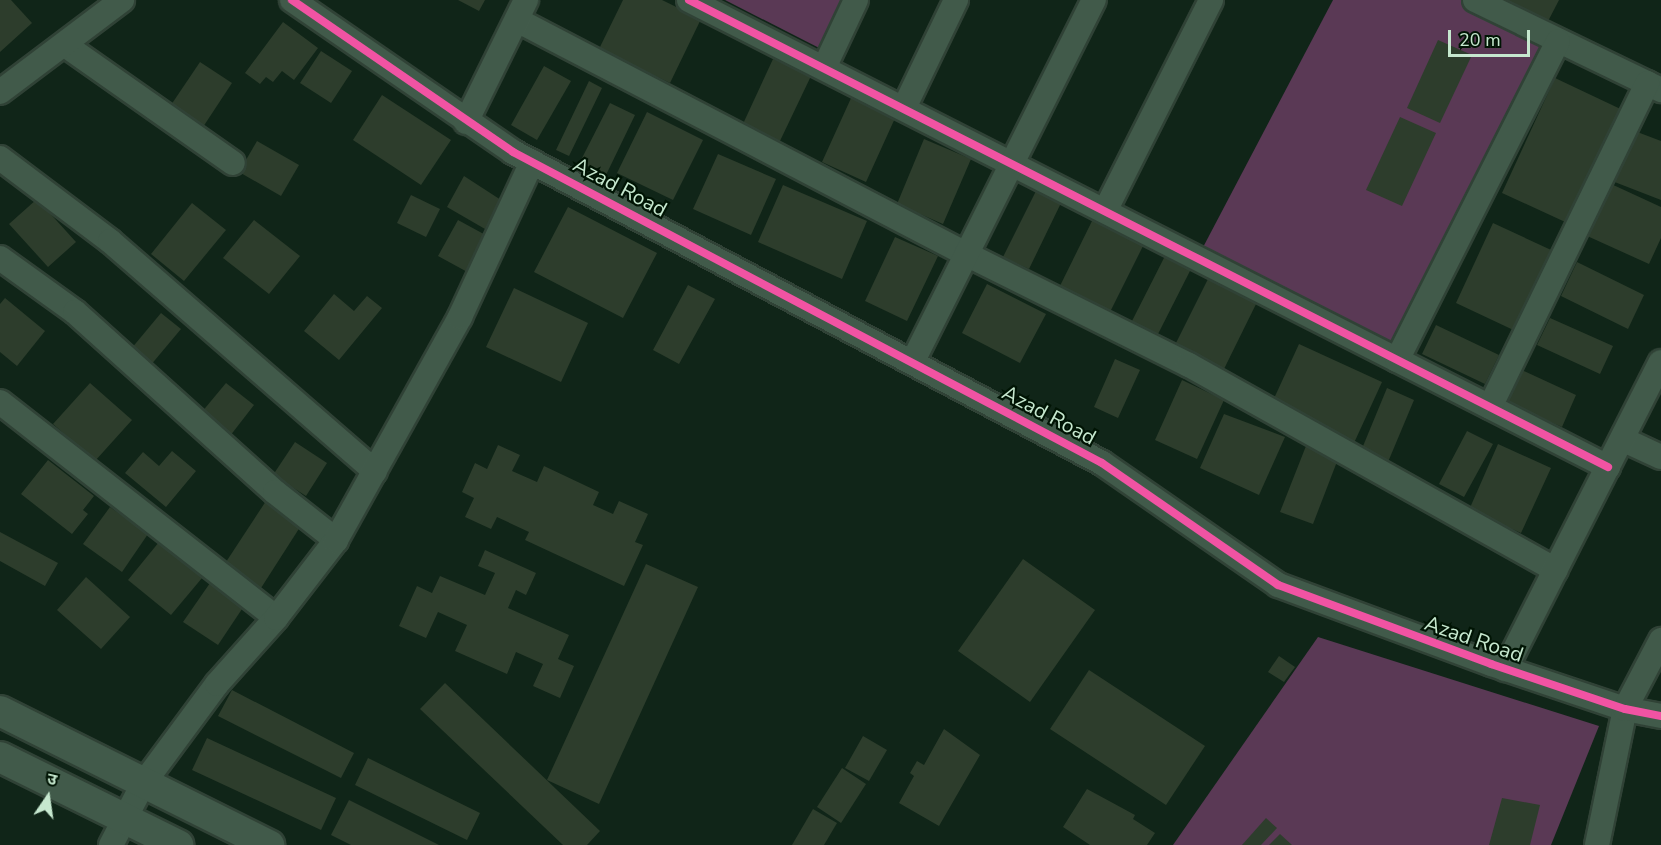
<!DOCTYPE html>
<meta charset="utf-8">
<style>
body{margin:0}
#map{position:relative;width:1661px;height:845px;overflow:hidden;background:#102518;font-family:"Nunito Sans","Noto Sans Devanagari",sans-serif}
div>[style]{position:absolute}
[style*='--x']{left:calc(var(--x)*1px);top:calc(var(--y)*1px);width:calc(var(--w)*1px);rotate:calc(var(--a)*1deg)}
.green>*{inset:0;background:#5a3955}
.building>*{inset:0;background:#2d3d2c}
.roads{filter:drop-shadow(2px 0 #304236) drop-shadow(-2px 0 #304236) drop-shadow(0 2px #304236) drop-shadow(0 -2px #304236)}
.minor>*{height:24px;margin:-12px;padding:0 12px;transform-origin:12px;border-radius:12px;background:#415a4a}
.tertiary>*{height:30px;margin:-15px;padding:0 15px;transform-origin:15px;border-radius:15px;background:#415a4a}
.cycleway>*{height:8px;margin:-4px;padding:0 4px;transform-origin:4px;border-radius:4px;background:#f153a3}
span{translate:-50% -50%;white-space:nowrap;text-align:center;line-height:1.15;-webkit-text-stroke:4.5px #001404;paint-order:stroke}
.street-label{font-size:21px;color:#c6e8cf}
.north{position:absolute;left:18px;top:767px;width:60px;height:60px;-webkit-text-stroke:4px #001404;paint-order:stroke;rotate:13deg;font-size:16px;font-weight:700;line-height:24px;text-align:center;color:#c6e8cf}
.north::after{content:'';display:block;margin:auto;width:21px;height:27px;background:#c6e8cf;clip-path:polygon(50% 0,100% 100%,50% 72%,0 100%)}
.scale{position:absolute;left:1448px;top:30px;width:82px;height:27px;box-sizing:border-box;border:3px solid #c6e8cf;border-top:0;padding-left:8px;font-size:18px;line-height:21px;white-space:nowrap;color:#c6e8cf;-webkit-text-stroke:4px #001404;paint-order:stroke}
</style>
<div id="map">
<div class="green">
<div style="clip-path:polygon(725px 0,854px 0,829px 53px)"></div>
<div style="clip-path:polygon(1333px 0,1464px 0,1547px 40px,1392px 348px,1200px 253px)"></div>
<div style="clip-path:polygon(1318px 637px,1599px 726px,1551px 845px,1173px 845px)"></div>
</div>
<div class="building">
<div style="clip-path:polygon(0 0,11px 0,32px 23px,0 52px)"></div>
<div style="clip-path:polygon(458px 0,485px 0,479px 11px)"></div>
<div style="clip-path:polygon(623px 0,662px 0,701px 19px,670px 83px,599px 49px)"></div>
<div style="clip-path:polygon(1493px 0,1559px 0,1544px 29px)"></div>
<div style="clip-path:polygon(283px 22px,318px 48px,294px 80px,282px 71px,273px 82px,266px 77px,260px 84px,245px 73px)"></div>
<div style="clip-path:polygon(1438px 40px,1472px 55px,1440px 123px,1407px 108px)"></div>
<div style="clip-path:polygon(321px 51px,352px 71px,331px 103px,300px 83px)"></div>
<div style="clip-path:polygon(773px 59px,811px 76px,779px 143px,742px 126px)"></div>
<div style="clip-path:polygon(200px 62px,232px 83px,203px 127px,171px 105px)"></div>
<div style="clip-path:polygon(544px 66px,571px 81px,537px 140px,511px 125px)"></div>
<div style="clip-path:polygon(1555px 78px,1629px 113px,1576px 227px,1502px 193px)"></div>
<div style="clip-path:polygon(589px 81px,602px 88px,569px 156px,556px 150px)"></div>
<div style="clip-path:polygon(382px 95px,451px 140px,421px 185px,353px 140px)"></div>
<div style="clip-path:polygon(852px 96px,896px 116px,866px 182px,822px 162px)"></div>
<div style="clip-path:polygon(610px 103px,635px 115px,606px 175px,580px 162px)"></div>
<div style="clip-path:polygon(647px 112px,703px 140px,673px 200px,617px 173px)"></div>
<div style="clip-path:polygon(1400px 117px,1436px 133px,1402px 206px,1366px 190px)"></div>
<div style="clip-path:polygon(1632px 130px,1661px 141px,1661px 200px,1612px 181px)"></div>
<div style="clip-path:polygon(924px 139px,971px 159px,943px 224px,897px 204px)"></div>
<div style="clip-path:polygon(257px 141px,299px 165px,281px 196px,239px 172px)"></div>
<div style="clip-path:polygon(718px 154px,776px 179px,751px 235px,693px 209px)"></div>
<div style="clip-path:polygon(464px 176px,501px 200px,485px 229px,447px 207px)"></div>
<div style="clip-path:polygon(1609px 183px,1661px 207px,1661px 238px,1649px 264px,1585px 235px)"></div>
<div style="clip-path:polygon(783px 185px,867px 221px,842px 279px,758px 242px)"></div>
<div style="clip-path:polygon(1036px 191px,1061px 203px,1029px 269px,1003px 257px)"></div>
<div style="clip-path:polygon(411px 195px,440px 209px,426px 237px,397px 223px)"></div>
<div style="clip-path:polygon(37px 199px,76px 242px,48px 267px,9px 224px)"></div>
<div style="clip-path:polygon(192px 203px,226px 230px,184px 281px,151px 254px)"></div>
<div style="clip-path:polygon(568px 207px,657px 253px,623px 318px,534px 272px)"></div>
<div style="clip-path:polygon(1093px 219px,1144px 244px,1109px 314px,1058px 290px)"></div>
<div style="clip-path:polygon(254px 220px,300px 256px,269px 294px,223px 258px)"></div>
<div style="clip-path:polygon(458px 220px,491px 238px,471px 274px,438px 256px)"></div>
<div style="clip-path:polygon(1493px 223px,1562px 255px,1524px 335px,1456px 303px)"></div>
<div style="clip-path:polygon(895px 237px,938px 256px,907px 321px,865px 301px)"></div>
<div style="clip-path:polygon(1167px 252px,1193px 265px,1157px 336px,1131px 323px)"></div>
<div style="clip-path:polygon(1577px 262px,1644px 295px,1628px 329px,1561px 296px)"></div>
<div style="clip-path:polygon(1209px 277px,1258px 300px,1224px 369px,1175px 345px)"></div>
<div style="clip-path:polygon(987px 284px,1046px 314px,1020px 363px,962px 333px)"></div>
<div style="clip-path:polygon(688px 285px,715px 299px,679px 364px,653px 350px)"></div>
<div style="clip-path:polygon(514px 288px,588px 323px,561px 382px,486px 347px)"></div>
<div style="clip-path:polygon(334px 294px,354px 311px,367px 296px,382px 308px,339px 360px,304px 331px)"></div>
<div style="clip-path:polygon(5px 298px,45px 331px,17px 366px,0 352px,0 304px)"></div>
<div style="clip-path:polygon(161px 313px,181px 329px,150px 366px,131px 349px)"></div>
<div style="clip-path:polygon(1550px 318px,1613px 346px,1600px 374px,1537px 345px)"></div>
<div style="clip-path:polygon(1436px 325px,1499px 355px,1485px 384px,1422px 354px)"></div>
<div style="clip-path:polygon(1299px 344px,1382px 382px,1354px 443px,1271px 405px)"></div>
<div style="clip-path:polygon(1115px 359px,1140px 370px,1118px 418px,1094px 407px)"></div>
<div style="clip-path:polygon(1513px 366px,1576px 395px,1562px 427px,1498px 399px)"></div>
<div style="clip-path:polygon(1182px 380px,1224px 400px,1197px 459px,1155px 440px)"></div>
<div style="clip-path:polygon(90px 383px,132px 420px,95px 461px,53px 424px)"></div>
<div style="clip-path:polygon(226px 383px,254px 405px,230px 436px,201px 413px)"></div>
<div style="clip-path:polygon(1387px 388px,1414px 400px,1388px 462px,1361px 451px)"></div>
<div style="clip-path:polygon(1224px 414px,1285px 437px,1259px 495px,1200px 468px)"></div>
<div style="clip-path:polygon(1467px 431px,1493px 444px,1464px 497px,1439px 484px)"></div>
<div style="clip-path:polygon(295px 442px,327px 463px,306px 496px,273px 475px)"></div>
<div style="clip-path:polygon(1498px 444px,1551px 468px,1521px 533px,1469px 510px)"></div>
<div style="clip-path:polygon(498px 445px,520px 455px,512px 471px,537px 482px,544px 466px,599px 492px,593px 505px,613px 514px,619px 501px,648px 514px,635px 542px,643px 545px,624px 586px,525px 540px,529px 532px,497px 517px,491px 529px,465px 517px,474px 498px,462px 492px,475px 463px,487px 469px)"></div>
<div style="clip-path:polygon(1306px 446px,1338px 459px,1313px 524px,1280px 512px)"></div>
<div style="clip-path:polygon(172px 451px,196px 471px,166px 507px,125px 473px,143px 452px,159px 466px)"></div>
<div style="clip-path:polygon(48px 460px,94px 496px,83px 510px,88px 514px,72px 534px,21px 494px)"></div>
<div style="clip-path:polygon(266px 501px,302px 524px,261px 588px,224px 565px)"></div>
<div style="clip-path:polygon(110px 507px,148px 534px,122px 572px,83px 544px)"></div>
<div style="clip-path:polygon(0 532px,58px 563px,45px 586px,0 561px)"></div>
<div style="clip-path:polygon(159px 542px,202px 578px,171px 615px,128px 580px)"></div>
<div style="clip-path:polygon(485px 550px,536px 573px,526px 595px,516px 590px,508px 608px,569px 635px,558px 659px,574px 666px,560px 698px,533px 686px,543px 664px,516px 652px,507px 674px,455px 651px,467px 625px,438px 612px,426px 638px,399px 626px,417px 586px,432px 593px,440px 576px,485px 595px,495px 573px,478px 566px)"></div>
<div style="clip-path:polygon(1023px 559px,1095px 610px,1030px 702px,958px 651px)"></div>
<div style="clip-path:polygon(646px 564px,698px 587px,599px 804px,547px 780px)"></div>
<div style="clip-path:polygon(86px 577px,130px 617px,101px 649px,57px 610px)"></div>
<div style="clip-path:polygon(210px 583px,244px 606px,218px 645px,183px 622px)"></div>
<div style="clip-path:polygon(1279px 656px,1295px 667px,1284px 682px,1268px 672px)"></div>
<div style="clip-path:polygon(1089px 670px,1205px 746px,1166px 805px,1050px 729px)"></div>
<div style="clip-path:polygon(445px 683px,600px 831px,587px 845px,563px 845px,420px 709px)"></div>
<div style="clip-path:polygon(232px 690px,354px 753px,341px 778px,218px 716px)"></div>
<div style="clip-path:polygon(944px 729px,980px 755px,939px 826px,899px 803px,914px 776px,910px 773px,917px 761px,924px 765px)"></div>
<div style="clip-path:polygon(863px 736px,887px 750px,869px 781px,845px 768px)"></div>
<div style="clip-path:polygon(207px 738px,336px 798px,321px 830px,192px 770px)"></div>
<div style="clip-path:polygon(368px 758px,480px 813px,467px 840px,355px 785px)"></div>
<div style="clip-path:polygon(842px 768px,866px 784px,841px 823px,817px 807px)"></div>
<div style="clip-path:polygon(1087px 789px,1135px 815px,1133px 819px,1155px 833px,1147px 845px,1090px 845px,1063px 827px)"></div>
<div style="clip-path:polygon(1502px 798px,1540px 805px,1530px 845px,1489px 845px)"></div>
<div style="clip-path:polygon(349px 800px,439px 845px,351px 845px,331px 835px)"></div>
<div style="clip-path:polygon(813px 809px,837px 823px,824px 845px,792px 845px)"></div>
<div style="clip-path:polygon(1266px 818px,1277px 828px,1261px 845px,1242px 845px)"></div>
<div style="clip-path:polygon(1280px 834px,1292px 845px,1269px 845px)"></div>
</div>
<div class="roads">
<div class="minor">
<div style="--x:292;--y:0;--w:268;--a:34.5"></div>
<div style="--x:513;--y:152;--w:666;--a:27.83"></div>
<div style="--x:1102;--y:463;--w:214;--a:34.7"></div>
<div style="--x:1278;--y:585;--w:227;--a:20.3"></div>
<div style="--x:1491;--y:664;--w:141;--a:18.6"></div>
<div style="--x:1625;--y:709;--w:37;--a:11"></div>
<div style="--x:689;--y:0;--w:1031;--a:26.94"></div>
<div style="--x:1475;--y:0;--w:207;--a:25.8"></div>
<div style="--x:517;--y:20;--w:506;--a:27.53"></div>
<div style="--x:966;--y:254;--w:249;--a:26.5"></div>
<div style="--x:1189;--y:365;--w:420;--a:29.2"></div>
<div style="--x:65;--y:45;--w:205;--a:35.1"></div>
<div style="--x:824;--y:68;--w:75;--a:-64.8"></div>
<div style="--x:0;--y:92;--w:153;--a:-37"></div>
<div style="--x:904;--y:108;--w:120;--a:-64.3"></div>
<div style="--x:466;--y:122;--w:136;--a:-63.8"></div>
<div style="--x:0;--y:158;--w:138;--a:37"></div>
<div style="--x:110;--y:241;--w:351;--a:41"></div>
<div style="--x:1105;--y:211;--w:236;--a:-63.3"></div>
<div style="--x:0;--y:258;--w:92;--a:35.8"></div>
<div style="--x:75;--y:312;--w:269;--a:42"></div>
<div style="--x:275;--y:492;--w:78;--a:38.2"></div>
<div style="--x:1397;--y:360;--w:357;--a:-63.2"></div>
<div style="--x:913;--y:361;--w:404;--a:-63.4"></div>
<div style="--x:0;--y:402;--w:350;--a:38"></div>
<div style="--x:1490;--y:407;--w:360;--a:-64.1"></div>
<div style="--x:1622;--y:439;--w:43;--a:24.8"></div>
<div style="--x:1505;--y:669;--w:344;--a:-63.1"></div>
<div style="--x:111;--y:845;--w:69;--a:-62.3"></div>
<div style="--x:143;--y:784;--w:124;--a:-53.5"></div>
<div style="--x:217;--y:684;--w:89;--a:-48.2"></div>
<div style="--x:276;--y:618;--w:98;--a:-52.4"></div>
<div style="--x:336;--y:540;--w:255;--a:-60.9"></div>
<div style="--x:460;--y:317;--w:171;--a:-65.1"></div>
<div style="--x:1597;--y:845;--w:139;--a:-78.4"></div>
<div style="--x:1625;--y:709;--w:78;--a:-62.4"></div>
</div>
<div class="tertiary">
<div style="--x:0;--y:711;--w:301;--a:26.5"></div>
<div style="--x:0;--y:757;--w:199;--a:26.3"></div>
</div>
</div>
<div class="cycleway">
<div style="--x:292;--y:0;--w:268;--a:34.5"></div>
<div style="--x:513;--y:152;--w:666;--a:27.83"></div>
<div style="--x:1102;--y:463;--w:214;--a:34.7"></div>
<div style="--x:1278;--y:585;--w:227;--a:20.3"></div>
<div style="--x:1491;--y:664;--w:141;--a:18.6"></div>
<div style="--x:1625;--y:709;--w:37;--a:11"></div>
<div style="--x:689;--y:0;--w:1031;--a:26.94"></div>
</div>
<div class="street-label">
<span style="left:620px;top:187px;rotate:28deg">Azad Road</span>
<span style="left:1049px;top:415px;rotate:28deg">Azad Road</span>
<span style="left:1474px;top:639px;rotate:19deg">Azad Road</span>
</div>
<div class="north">उ</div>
<div class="scale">20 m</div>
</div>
